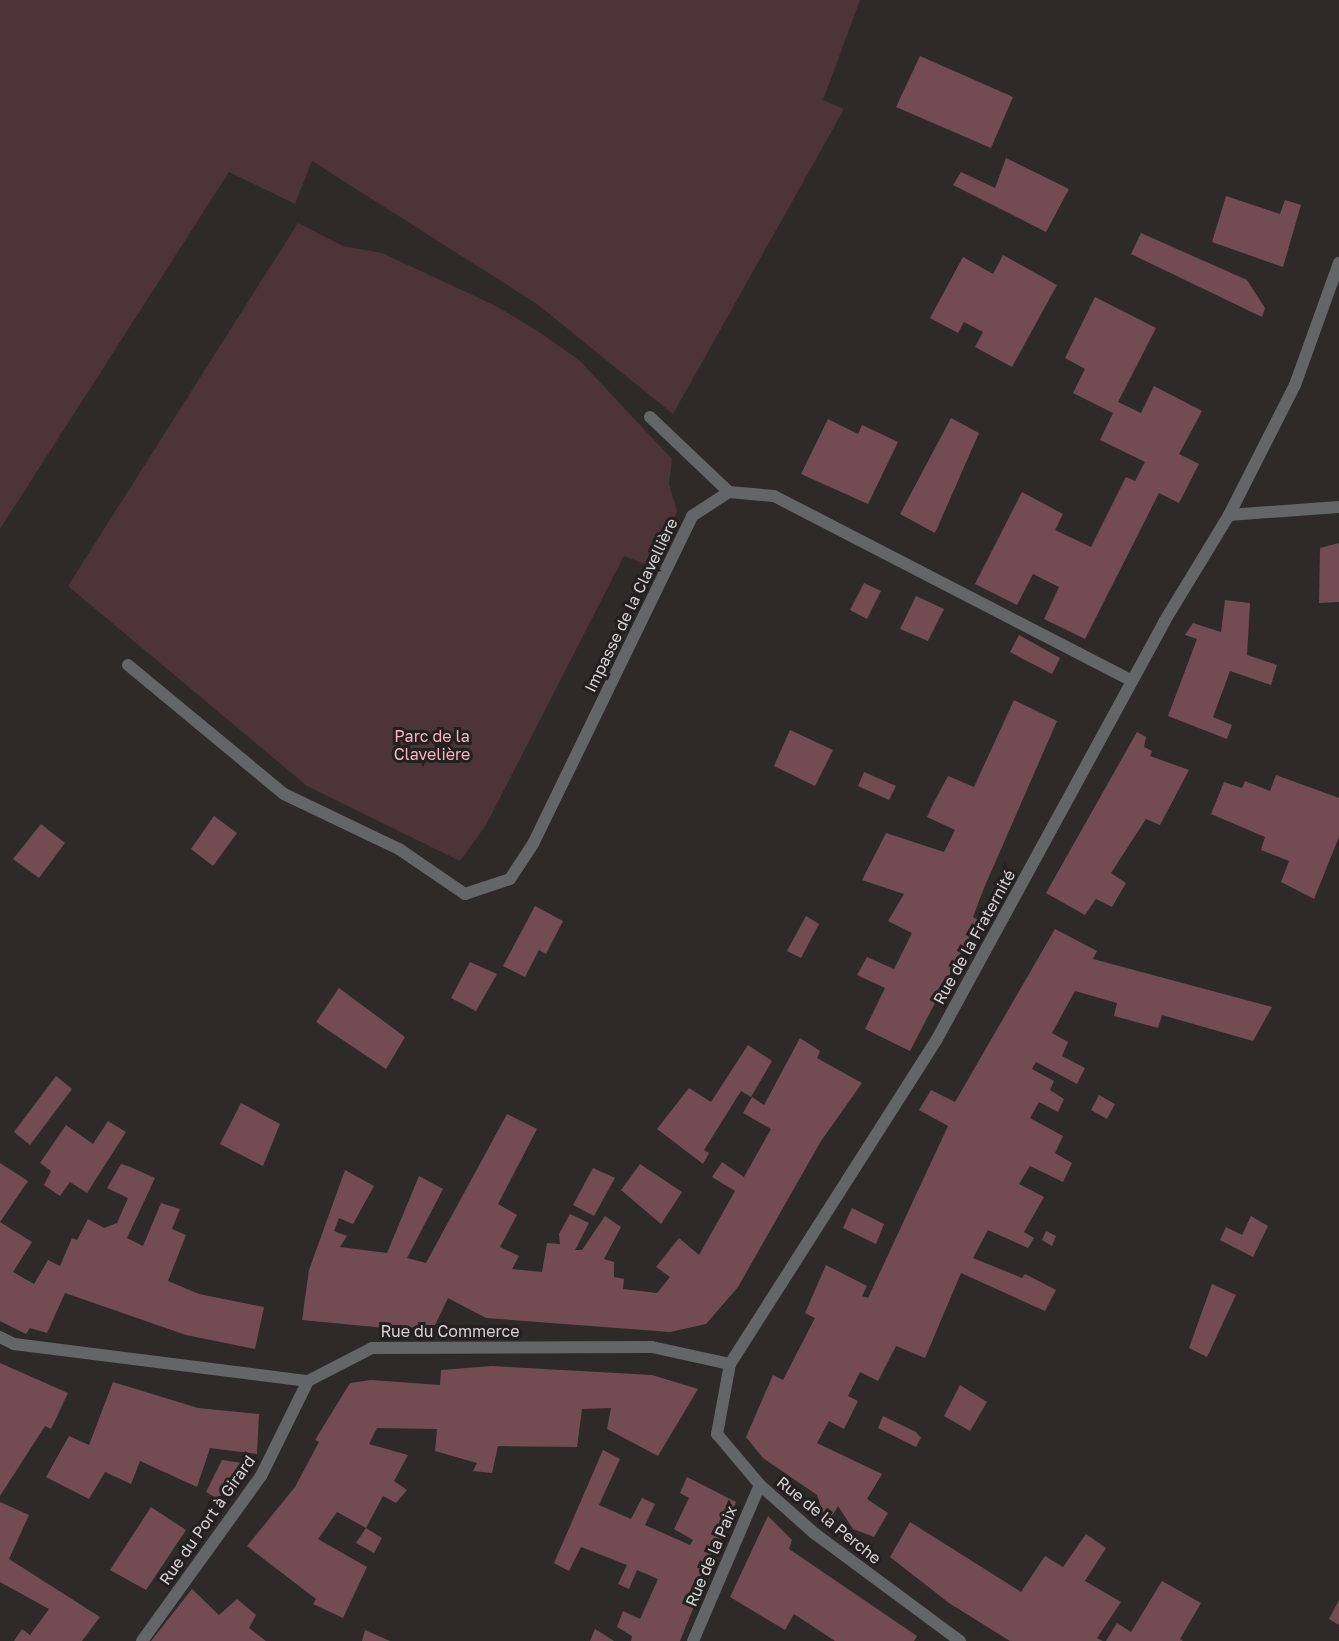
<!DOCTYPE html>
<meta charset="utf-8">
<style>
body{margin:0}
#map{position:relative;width:1339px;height:1641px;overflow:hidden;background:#2e2a2a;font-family:"Golos Text",sans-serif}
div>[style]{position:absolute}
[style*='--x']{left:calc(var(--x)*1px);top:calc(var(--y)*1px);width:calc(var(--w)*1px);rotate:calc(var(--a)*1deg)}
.green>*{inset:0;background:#4d3438}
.building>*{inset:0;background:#724c52}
.minor>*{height:12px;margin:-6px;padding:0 6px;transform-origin:6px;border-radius:6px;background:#636566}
span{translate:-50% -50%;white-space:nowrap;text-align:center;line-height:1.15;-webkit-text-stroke:6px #242021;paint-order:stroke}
.street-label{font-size:16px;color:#d6d3d4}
.park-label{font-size:16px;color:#f9b4be}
</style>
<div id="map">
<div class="green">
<div style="clip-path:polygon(0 0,860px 0,823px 100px,844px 109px,673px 414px,537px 304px,312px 161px,295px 204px,229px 172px,0 529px)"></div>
<div style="clip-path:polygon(298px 223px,343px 246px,382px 253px,496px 306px,538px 331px,580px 361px,672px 459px,669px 484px,677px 511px,655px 568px,624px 556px,486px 825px,460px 861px,307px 786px,68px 586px)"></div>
</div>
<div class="building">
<div style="clip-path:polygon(920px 56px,1013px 97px,991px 148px,896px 107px)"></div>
<div style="clip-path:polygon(1006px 158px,1069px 189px,1046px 232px,953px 185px,961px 172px,995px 188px)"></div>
<div style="clip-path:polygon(1226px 196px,1280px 214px,1285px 200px,1301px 205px,1283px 267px,1212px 242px)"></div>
<div style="clip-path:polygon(1141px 233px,1247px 280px,1265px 308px,1262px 317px,1131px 254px)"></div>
<div style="clip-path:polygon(1003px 255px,1057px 285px,1012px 367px,975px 347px,983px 332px,964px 322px,958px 333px,930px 318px,963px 257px,993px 274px)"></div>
<div style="clip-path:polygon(1095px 297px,1156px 328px,1118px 402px,1141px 413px,1154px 386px,1202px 411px,1179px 454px,1199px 464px,1179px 503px,1159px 493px,1085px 639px,1044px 619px,1059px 587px,1033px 574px,1017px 605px,975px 584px,1022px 492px,1063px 514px,1055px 530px,1091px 547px,1126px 477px,1135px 481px,1145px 462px,1100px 440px,1113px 413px,1073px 393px,1085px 369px,1065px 358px)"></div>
<div style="clip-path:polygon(951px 418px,979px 433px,935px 533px,900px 514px)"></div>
<div style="clip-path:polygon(828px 419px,858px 434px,862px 425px,898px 442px,868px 504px,801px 474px)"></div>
<div style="clip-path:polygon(1339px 543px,1339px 602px,1319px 603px,1320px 548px)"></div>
<div style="clip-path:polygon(864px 583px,881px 591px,867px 619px,850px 610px)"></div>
<div style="clip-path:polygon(916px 596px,944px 609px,928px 641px,900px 629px)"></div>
<div style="clip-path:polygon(1225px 600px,1250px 603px,1247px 655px,1277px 665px,1271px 685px,1230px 671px,1213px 717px,1232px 725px,1227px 739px,1168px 716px,1197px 639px,1185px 635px,1193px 623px,1221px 632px)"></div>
<div style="clip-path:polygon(1019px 635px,1060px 658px,1052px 674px,1010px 652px)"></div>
<div style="clip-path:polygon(1014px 700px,1057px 721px,984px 888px,973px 917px,978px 920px,910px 1051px,865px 1029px,885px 988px,857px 975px,867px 957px,894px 969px,912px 933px,888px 921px,904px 894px,862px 880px,886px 833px,944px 852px,955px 830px,927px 817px,933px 804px,948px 776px,974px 787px)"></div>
<div style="clip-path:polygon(790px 730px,833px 750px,815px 786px,774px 766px)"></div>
<div style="clip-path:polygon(1137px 732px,1146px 737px,1144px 747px,1152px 751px,1150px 756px,1189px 770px,1160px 825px,1146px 819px,1111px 873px,1126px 883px,1112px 907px,1096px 899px,1085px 915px,1046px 893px)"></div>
<div style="clip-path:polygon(864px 772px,896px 786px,889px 800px,858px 786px)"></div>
<div style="clip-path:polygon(1276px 775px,1339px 798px,1339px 837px,1314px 899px,1281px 882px,1289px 861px,1261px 850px,1265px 837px,1211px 814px,1224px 782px,1242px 788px,1245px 781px,1270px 791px)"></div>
<div style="clip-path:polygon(214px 816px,237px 833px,213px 866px,191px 849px)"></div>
<div style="clip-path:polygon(41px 824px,65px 843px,39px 878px,13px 859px)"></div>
<div style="clip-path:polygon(535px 906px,563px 921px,546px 954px,539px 950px,525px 977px,503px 966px)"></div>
<div style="clip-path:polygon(806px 916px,819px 924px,801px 958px,787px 951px)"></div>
<div style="clip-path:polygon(1055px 929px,1097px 951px,1093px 959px,1272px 1007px,1253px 1041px,1162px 1015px,1158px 1028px,1114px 1016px,1117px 1003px,1075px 991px,1052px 1033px,1068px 1042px,1062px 1056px,1085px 1068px,1077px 1084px,1036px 1062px,1032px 1069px,1054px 1081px,1050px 1090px,1064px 1099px,1058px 1112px,1039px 1102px,1030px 1118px,1063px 1136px,1055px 1153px,1072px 1163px,1063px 1182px,1030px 1166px,1019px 1184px,1044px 1197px,1024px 1232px,1034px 1238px,1028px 1248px,988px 1230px,973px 1258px,1022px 1278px,1025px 1274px,1056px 1290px,1045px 1311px,961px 1273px,925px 1358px,896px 1346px,878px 1381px,860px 1372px,848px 1396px,858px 1401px,844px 1429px,829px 1421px,817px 1443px,882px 1474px,867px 1499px,888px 1513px,874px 1537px,853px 1529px,838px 1506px,830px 1519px,824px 1516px,817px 1495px,763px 1458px,746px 1437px,773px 1375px,783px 1380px,815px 1318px,805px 1313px,826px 1265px,867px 1286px,862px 1296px,868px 1298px,948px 1126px,919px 1110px,931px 1090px,955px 1102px)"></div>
<div style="clip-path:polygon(470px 962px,497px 974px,476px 1011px,451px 998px)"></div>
<div style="clip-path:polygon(339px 988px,405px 1037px,386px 1069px,316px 1022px)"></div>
<div style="clip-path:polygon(800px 1038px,820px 1051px,817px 1058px,862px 1083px,821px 1141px,738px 1287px,706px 1324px,670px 1332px,486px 1318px,448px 1298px,434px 1327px,385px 1328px,302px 1320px,309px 1270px,345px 1170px,374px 1186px,353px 1224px,339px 1218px,334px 1231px,347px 1236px,340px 1247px,387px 1253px,419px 1176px,443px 1189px,407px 1258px,426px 1263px,507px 1114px,537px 1129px,498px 1204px,517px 1215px,500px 1247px,519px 1256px,512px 1269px,542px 1272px,547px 1243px,560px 1244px,559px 1234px,570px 1214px,589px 1223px,575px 1250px,582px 1250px,605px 1216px,621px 1227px,604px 1259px,614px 1262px,614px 1277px,624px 1279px,623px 1289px,657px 1293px,670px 1277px,656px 1267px,679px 1238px,699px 1255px,735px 1191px,712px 1177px,722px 1162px,744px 1177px,771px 1129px,743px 1113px,752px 1097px,764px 1105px)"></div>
<div style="clip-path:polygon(748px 1045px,772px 1061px,751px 1097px,741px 1091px,704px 1150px,709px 1153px,703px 1164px,657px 1129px,689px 1088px,711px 1102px)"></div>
<div style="clip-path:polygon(56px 1076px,72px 1089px,30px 1145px,14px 1132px)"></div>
<div style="clip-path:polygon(1099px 1095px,1115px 1104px,1107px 1119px,1091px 1110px)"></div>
<div style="clip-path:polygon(241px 1103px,280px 1124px,263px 1166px,220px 1144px)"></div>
<div style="clip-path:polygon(108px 1121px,126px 1132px,87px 1193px,70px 1182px,60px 1196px,44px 1185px,51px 1171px,40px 1163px,66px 1125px,93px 1144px)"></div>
<div style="clip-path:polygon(0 1163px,28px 1181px,0 1222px,32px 1242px,13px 1272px,34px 1284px,48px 1260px,60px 1266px,72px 1238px,77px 1240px,88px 1219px,104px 1228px,117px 1223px,128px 1198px,107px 1188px,121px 1164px,128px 1166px,155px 1178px,127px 1238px,143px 1246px,161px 1203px,180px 1209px,172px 1229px,186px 1235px,168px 1281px,199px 1294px,264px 1307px,255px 1349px,186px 1335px,65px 1293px,47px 1333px,30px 1328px,26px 1334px,0 1321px)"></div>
<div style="clip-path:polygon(640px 1164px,682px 1192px,661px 1224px,621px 1190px)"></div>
<div style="clip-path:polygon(593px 1168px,615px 1178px,594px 1216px,573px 1205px)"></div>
<div style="clip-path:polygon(852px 1208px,884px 1224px,876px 1244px,843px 1228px)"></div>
<div style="clip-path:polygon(1251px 1216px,1268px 1226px,1253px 1257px,1220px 1240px,1226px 1227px,1242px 1235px)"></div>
<div style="clip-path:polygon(1046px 1231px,1056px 1236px,1052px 1246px,1042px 1240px)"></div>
<div style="clip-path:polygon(1212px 1284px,1236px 1295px,1207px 1357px,1189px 1348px)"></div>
<div style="clip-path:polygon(0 1363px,68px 1393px,51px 1429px,45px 1426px,0 1496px)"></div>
<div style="clip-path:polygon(492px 1366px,652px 1375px,698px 1389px,658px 1456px,607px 1429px,611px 1408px,582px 1409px,577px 1447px,498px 1446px,492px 1473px,473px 1471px,477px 1463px,435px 1451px,437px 1429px,377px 1428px,369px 1444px,408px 1455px,394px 1481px,407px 1490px,396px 1503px,383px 1496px,366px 1528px,337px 1512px,318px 1539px,367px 1567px,343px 1618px,313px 1604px,316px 1599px,247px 1546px,295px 1487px,319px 1442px,315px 1440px,350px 1383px,371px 1380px,440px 1385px,441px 1370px)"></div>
<div style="clip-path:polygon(113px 1382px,198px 1408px,259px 1414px,257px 1454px,210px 1448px,197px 1487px,140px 1461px,131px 1484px,105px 1472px,89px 1499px,46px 1477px,69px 1436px,89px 1445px)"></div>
<div style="clip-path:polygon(960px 1385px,987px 1402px,970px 1431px,944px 1416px)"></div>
<div style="clip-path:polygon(883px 1416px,916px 1432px,921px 1438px,916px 1447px,878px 1428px)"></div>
<div style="clip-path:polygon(603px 1450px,620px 1459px,599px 1505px,631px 1519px,642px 1498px,655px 1504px,645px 1525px,690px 1545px,693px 1540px,674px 1529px,689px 1498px,680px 1493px,687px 1477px,736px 1502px,680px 1641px,631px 1641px,632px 1636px,617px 1627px,623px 1611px,640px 1619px,658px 1579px,637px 1570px,629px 1589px,618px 1584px,627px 1565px,581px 1547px,569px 1571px,554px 1563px)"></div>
<div style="clip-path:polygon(222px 1460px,249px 1464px,218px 1499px,206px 1492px)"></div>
<div style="clip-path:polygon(0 1502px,29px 1515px,9px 1559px,100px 1617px,82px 1641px,14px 1641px,22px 1629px,30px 1635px,49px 1609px,0 1582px)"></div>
<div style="clip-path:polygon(151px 1507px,186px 1530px,146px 1590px,110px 1570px)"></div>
<div style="clip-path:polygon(768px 1516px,792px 1540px,789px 1549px,917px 1636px,914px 1641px,835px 1641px,794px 1614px,785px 1630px,730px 1597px)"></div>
<div style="clip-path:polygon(910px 1522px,1021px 1592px,1045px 1556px,1063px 1567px,1086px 1534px,1106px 1548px,1085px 1581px,1121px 1602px,1097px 1638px,1103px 1641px,1010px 1641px,949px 1603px,890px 1557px)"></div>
<div style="clip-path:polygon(366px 1528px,382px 1538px,374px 1553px,356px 1543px)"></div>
<div style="clip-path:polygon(1162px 1581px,1201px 1603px,1180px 1639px,1183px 1641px,1106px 1641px,1117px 1623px,1131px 1632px)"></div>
<div style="clip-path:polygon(192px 1589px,219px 1615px,237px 1599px,256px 1615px,249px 1628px,266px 1641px,151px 1641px)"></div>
<div style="clip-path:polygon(1339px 1600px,1339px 1625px,1329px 1619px)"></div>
<div style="clip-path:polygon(595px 1629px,614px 1641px,590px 1641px)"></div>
<div style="clip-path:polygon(365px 1630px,390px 1641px,362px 1641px)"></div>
</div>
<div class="minor">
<div style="--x:650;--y:417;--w:109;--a:43.5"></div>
<div style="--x:1229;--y:515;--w:110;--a:-4.2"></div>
<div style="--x:128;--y:665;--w:202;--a:39.6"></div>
<div style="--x:284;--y:794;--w:127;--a:25.6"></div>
<div style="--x:399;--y:849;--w:80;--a:34.3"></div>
<div style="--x:465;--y:894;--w:47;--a:-18.4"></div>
<div style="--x:510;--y:879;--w:42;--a:-56.7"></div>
<div style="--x:533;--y:844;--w:365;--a:-64.1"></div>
<div style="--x:692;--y:516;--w:44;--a:-33"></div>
<div style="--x:729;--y:492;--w:45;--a:5.1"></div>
<div style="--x:774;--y:496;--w:403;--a:27.3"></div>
<div style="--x:0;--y:1337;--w:16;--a:27"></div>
<div style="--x:14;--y:1344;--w:296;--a:7.2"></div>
<div style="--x:308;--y:1381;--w:72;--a:-27.3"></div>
<div style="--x:372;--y:1348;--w:280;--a:-0.2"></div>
<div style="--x:652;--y:1347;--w:80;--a:12.3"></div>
<div style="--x:142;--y:1641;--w:203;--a:-54.2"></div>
<div style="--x:261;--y:1476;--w:106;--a:-63.7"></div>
<div style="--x:693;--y:1641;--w:170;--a:-66.8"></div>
<div style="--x:960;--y:1641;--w:182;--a:-143.5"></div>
<div style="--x:814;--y:1533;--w:72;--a:-138.4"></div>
<div style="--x:760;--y:1485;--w:67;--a:-130.1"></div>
<div style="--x:717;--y:1434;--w:71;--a:-79.5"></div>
<div style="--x:730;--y:1364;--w:385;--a:-57.5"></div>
<div style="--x:937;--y:1039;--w:475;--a:-61.4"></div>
<div style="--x:1164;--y:622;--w:125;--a:-58.7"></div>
<div style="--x:1229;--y:515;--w:146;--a:-63.1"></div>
<div style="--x:1295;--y:385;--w:130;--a:-70.2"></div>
</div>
<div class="street-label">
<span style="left:631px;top:605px;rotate:-64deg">Impasse de la Clavellière</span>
<span style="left:974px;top:937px;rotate:-61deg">Rue de la Fraternité</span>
<span style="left:450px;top:1331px">Rue du Commerce</span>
<span style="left:207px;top:1520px;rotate:-55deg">Rue du Port à Girard</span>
<span style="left:829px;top:1520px;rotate:39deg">Rue de la Perche</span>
<span style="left:711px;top:1556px;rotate:-67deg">Rue de la Paix</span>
</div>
<div class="park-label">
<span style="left:432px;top:745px">Parc de la<br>Clavelière</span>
</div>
</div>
